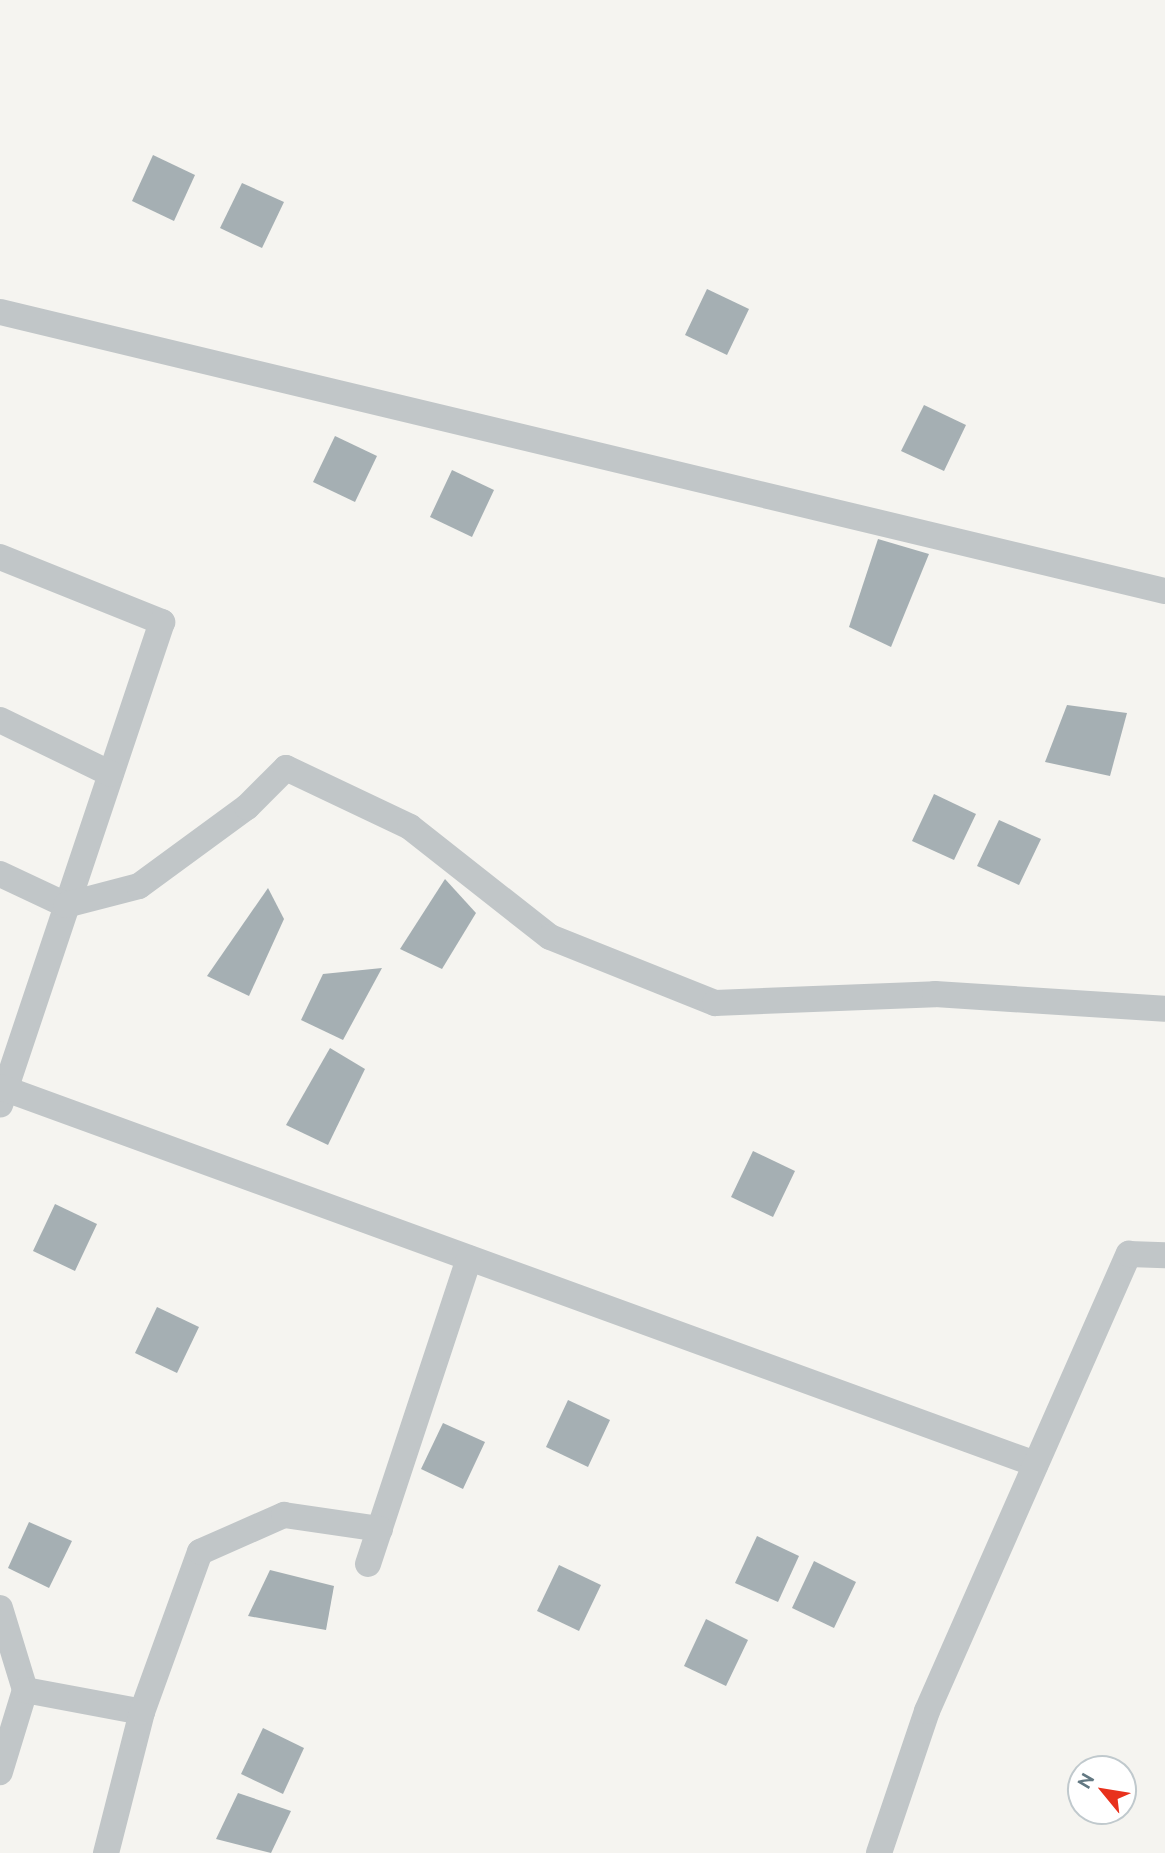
<!DOCTYPE html>
<style>
body{margin:0}
#map{position:relative;width:1165px;height:1853px;overflow:hidden;background:#f5f4f0;font-family:Ubuntu,sans-serif}
div>[style]{position:absolute}
[style*='--x']{left:calc(var(--x)*1px);top:calc(var(--y)*1px);width:calc(var(--w)*1px);rotate:calc(var(--a)*1deg)}
.building>*{inset:0;background:#a5afb3}
.minor>*{height:26px;margin:-13px;padding:0 13px;transform-origin:13px;border-radius:13px;background:#c1c6c8}
span{translate:-50% -50%;white-space:nowrap;text-align:center;line-height:1.15;-webkit-text-stroke:7px #fff;paint-order:stroke}
.north{position:absolute;left:1067px;top:1755px;width:70px;height:70px;box-sizing:border-box;background:#fff;border:2px solid #c0c9cd;border-radius:50%;rotate:300deg;font-size:19px;font-weight:700;line-height:28px;text-align:center;color:#627882}
.north::after{content:'';display:block;margin:auto;width:24px;height:32px;background:#e8311c;clip-path:polygon(50% 0,100% 100%,50% 72%,0 100%)}
</style>
<div id="map">
<div class="building">
<div style="clip-path:polygon(153px 155px,195px 175px,174px 221px,132px 201px)"></div>
<div style="clip-path:polygon(242px 183px,284px 202px,262px 248px,220px 228px)"></div>
<div style="clip-path:polygon(707px 289px,749px 309px,727px 355px,685px 335px)"></div>
<div style="clip-path:polygon(924px 405px,966px 425px,944px 471px,901px 451px)"></div>
<div style="clip-path:polygon(335px 436px,377px 456px,355px 502px,313px 482px)"></div>
<div style="clip-path:polygon(452px 470px,494px 490px,472px 537px,430px 517px)"></div>
<div style="clip-path:polygon(878px 539px,929px 554px,891px 647px,849px 627px)"></div>
<div style="clip-path:polygon(1067px 705px,1127px 713px,1110px 776px,1045px 762px)"></div>
<div style="clip-path:polygon(934px 794px,976px 814px,954px 860px,912px 841px)"></div>
<div style="clip-path:polygon(999px 820px,1041px 839px,1019px 885px,977px 866px)"></div>
<div style="clip-path:polygon(445px 879px,476px 913px,442px 969px,400px 949px)"></div>
<div style="clip-path:polygon(268px 888px,284px 919px,249px 996px,207px 976px)"></div>
<div style="clip-path:polygon(382px 968px,343px 1040px,301px 1020px,323px 974px)"></div>
<div style="clip-path:polygon(330px 1048px,365px 1069px,328px 1145px,286px 1125px)"></div>
<div style="clip-path:polygon(753px 1151px,795px 1171px,773px 1217px,731px 1197px)"></div>
<div style="clip-path:polygon(55px 1204px,97px 1224px,75px 1271px,33px 1251px)"></div>
<div style="clip-path:polygon(157px 1307px,199px 1327px,177px 1373px,135px 1353px)"></div>
<div style="clip-path:polygon(568px 1400px,610px 1420px,588px 1467px,546px 1447px)"></div>
<div style="clip-path:polygon(443px 1423px,485px 1442px,463px 1489px,421px 1469px)"></div>
<div style="clip-path:polygon(29px 1522px,72px 1541px,49px 1588px,8px 1568px)"></div>
<div style="clip-path:polygon(757px 1536px,799px 1556px,778px 1602px,735px 1583px)"></div>
<div style="clip-path:polygon(814px 1561px,856px 1582px,834px 1628px,792px 1608px)"></div>
<div style="clip-path:polygon(559px 1565px,601px 1585px,579px 1631px,537px 1611px)"></div>
<div style="clip-path:polygon(270px 1570px,334px 1586px,326px 1630px,248px 1616px)"></div>
<div style="clip-path:polygon(706px 1619px,748px 1640px,726px 1686px,684px 1666px)"></div>
<div style="clip-path:polygon(263px 1728px,304px 1748px,283px 1794px,241px 1774px)"></div>
<div style="clip-path:polygon(238px 1793px,291px 1811px,271px 1853px,216px 1839px)"></div>
</div>
<div class="minor">
<div style="--x:0;--y:312;--w:1198;--a:13.47"></div>
<div style="--x:0;--y:557;--w:175;--a:21.9"></div>
<div style="--x:162;--y:622;--w:509;--a:108.54"></div>
<div style="--x:0;--y:720;--w:123;--a:25.9"></div>
<div style="--x:0;--y:874;--w:73;--a:25.2"></div>
<div style="--x:66;--y:905;--w:75;--a:-14.6"></div>
<div style="--x:139;--y:886;--w:134;--a:-36.2"></div>
<div style="--x:247;--y:807;--w:55;--a:-45"></div>
<div style="--x:286;--y:768;--w:137;--a:25.4"></div>
<div style="--x:410;--y:827;--w:178;--a:38.2"></div>
<div style="--x:550;--y:937;--w:178;--a:21.8"></div>
<div style="--x:715;--y:1003;--w:220;--a:-2.3"></div>
<div style="--x:935;--y:994;--w:230;--a:3.7"></div>
<div style="--x:0;--y:1087;--w:1102;--a:20.01"></div>
<div style="--x:368;--y:1564;--w:322;--a:-71.7"></div>
<div style="--x:0;--y:1608;--w:86;--a:73"></div>
<div style="--x:25;--y:1690;--w:86;--a:107"></div>
<div style="--x:25;--y:1690;--w:119;--a:10.6"></div>
<div style="--x:142;--y:1712;--w:146;--a:104.3"></div>
<div style="--x:142;--y:1712;--w:170;--a:-70.1"></div>
<div style="--x:200;--y:1552;--w:92;--a:-23.8"></div>
<div style="--x:284;--y:1515;--w:97;--a:8.3"></div>
<div style="--x:879;--y:1853;--w:150;--a:-71.3"></div>
<div style="--x:927;--y:1711;--w:500;--a:-66.2"></div>
<div style="--x:1129;--y:1254;--w:36;--a:2"></div>
</div>
<div class="north">N</div>
</div>
